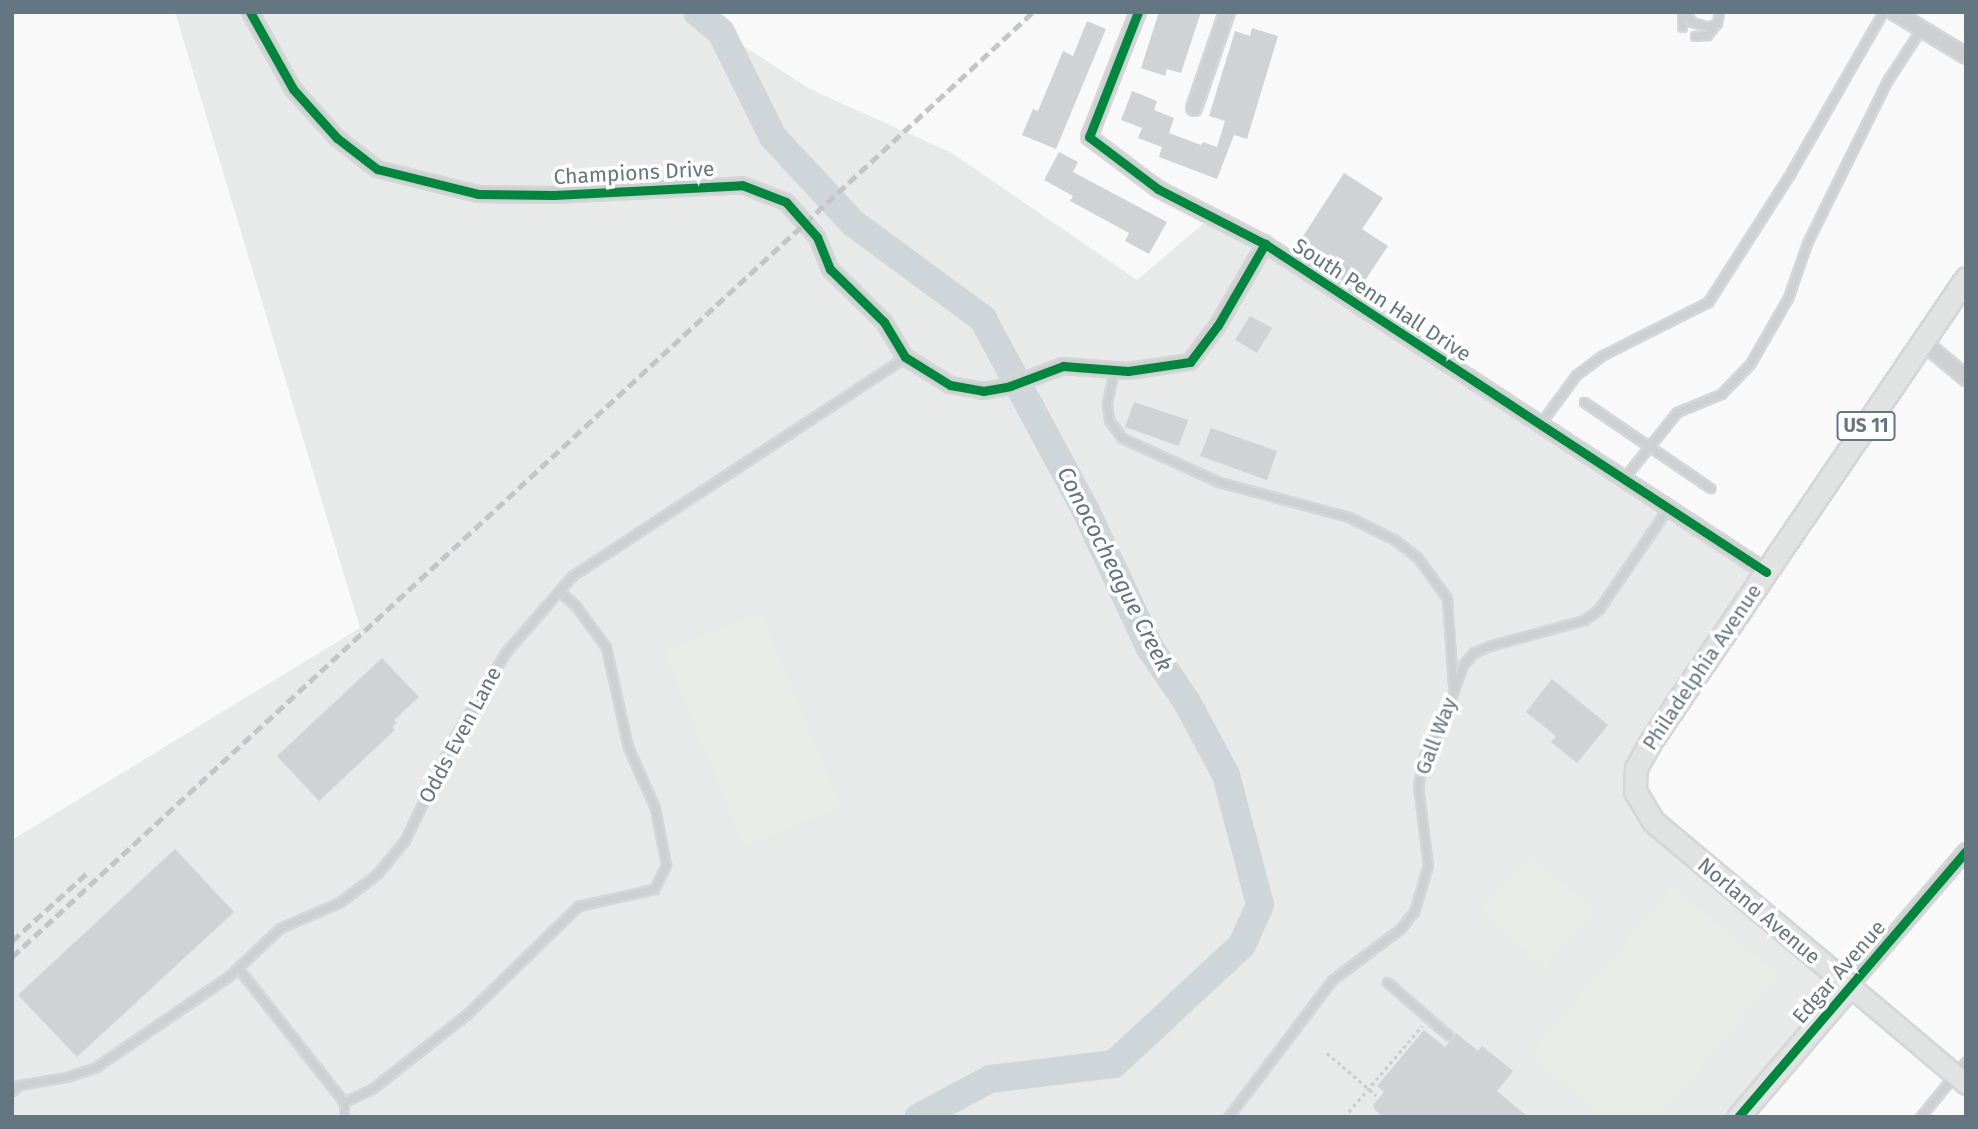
<!DOCTYPE html>
<style>
body{margin:0}
#map{position:relative;width:1978px;height:1129px;overflow:hidden;background:#f9f9f9;font-family:"Fira Sans",sans-serif}
div>[style]{position:absolute}
[style*='--x']{left:calc(var(--x)*1px);top:calc(var(--y)*1px);width:calc(var(--w)*1px);rotate:calc(var(--a)*1deg)}
.built>*{inset:0;background:#e8e9e9}
.green>*{inset:0;background:#e8ebe6}
.river>*{height:28px;margin:-14px;padding:0 14px;transform-origin:14px;border-radius:14px;background:#ced6d9}
.building>*{inset:0;background:#d0d2d3}
.path>*{height:2.5px;margin-top:-1.25px;transform-origin:0;background:repeating-linear-gradient(90deg,#cbcccd 0 3.5px,transparent 0 7px)}
.roads{filter:drop-shadow(2px 0 #d5d6d7) drop-shadow(-2px 0 #d5d6d7) drop-shadow(0 2px #d5d6d7) drop-shadow(0 -2px #d5d6d7)}
.service>*{height:7px;margin:-3.5px;padding:0 3.5px;transform-origin:3.5px;border-radius:3.5px;background:#cecfd0}
.minor>*{height:14px;margin:-7px;padding:0 7px;transform-origin:7px;border-radius:7px;background:#cecfd0}
.secondary>*{height:19px;margin:-9.5px;padding:0 9.5px;transform-origin:9.5px;border-radius:9.5px;background:#e1e2e2}
.primary>*{height:21px;margin:-10.5px;padding:0 10.5px;transform-origin:10.5px;border-radius:10.5px;background:#e1e2e2}
.rail>*{height:4.5px;margin-top:-2.25px;transform-origin:0;background:repeating-linear-gradient(90deg,#c3c5c6 0 10px,transparent 0 15px)}
.cycleway>*{height:9px;margin:-4.5px;padding:0 4.5px;transform-origin:4.5px;border-radius:4.5px;background:#00873e}
span{translate:-50% -50%;white-space:nowrap;text-align:center;line-height:1.15;-webkit-text-stroke:7px #fff;paint-order:stroke}
.shield-label span{padding:2px 5px;background:#fff;border:2px solid;border-radius:5px;-webkit-text-stroke-width:0}
.shield-label{font-size:19px;color:#657683;font-weight:700}
.street-label{font-size:21px;color:#657683}
.water-label{font-size:23px;color:#60757c;font-style:italic}
.frame{position:absolute;inset:0;border:14px solid #657683;pointer-events:none}
</style>
<div id="map">
<div class="built">
<div style="clip-path:polygon(175px 12px,691px 12px,810px 89px,952px 153px,1137px 280px,1211px 217px,1766px 572px,1651px 741px,1635px 791px,1850px 986px,1738px 1117px,12px 1117px,12px 840px,360px 628px)"></div>
</div>
<div class="green">
<div style="clip-path:polygon(761px 612px,841px 807px,744px 847px,664px 651px)"></div>
<div style="clip-path:polygon(1530px 854px,1595px 910px,1545px 968px,1480px 912px)"></div>
<div style="clip-path:polygon(1673px 886px,1779px 975px,1659px 1117px,1603px 1117px,1530px 1055px)"></div>
</div>
<div class="river">
<div style="--x:697;--y:12;--w:31;--a:40"></div>
<div style="--x:721;--y:32;--w:117;--a:63.7"></div>
<div style="--x:773;--y:137;--w:117;--a:47.1"></div>
<div style="--x:853;--y:223;--w:162;--a:36.4"></div>
<div style="--x:983;--y:319;--w:218;--a:61.8"></div>
<div style="--x:1086;--y:511;--w:151;--a:65"></div>
<div style="--x:1150;--y:648;--w:65;--a:55.6"></div>
<div style="--x:1187;--y:702;--w:83;--a:61.9"></div>
<div style="--x:1226;--y:775;--w:134;--a:75.3"></div>
<div style="--x:1260;--y:905;--w:44;--a:114.2"></div>
<div style="--x:1242;--y:945;--w:175;--a:137.1"></div>
<div style="--x:1114;--y:1064;--w:125;--a:173.1"></div>
<div style="--x:990;--y:1079;--w:81;--a:151.8"></div>
</div>
<div class="building">
<div style="clip-path:polygon(1159px 12px,1201px 12px,1181px 73px,1167px 69px,1165px 76px,1141px 68px)"></div>
<div style="clip-path:polygon(1087px 21px,1106px 29px,1056px 149px,1022px 135px,1033px 109px,1038px 111px,1063px 51px,1073px 56px)"></div>
<div style="clip-path:polygon(1252px 28px,1278px 36px,1247px 139px,1234px 135px,1217px 179px,1159px 157px,1162px 147px,1138px 138px,1142px 128px,1121px 120px,1132px 91px,1157px 101px,1154px 110px,1174px 118px,1169px 133px,1201px 145px,1203px 142px,1217px 147px,1225px 121px,1209px 116px,1235px 31px,1250px 36px)"></div>
<div style="clip-path:polygon(1059px 152px,1078px 162px,1073px 172px,1167px 222px,1149px 254px,1125px 241px,1129px 233px,1070px 201px,1073px 196px,1044px 180px)"></div>
<div style="clip-path:polygon(1344px 173px,1383px 198px,1362px 229px,1388px 246px,1358px 291px,1294px 250px)"></div>
<div style="clip-path:polygon(1250px 316px,1272px 328px,1257px 353px,1235px 340px)"></div>
<div style="clip-path:polygon(1134px 402px,1188px 420px,1179px 446px,1125px 427px)"></div>
<div style="clip-path:polygon(1211px 428px,1277px 451px,1267px 480px,1200px 456px)"></div>
<div style="clip-path:polygon(382px 658px,419px 697px,394px 720px,397px 723px,392px 727px,395px 730px,319px 801px,277px 756px)"></div>
<div style="clip-path:polygon(1552px 679px,1608px 725px,1577px 763px,1551px 742px,1556px 736px,1526px 712px)"></div>
<div style="clip-path:polygon(175px 849px,234px 912px,77px 1057px,18px 995px)"></div>
<div style="clip-path:polygon(1424px 1030px,1445px 1047px,1456px 1033px,1478px 1051px,1482px 1046px,1513px 1071px,1497px 1091px,1528px 1117px,1383px 1117px,1375px 1110px,1373px 1105px,1384px 1092px,1377px 1086px)"></div>
</div>
<div class="path">
<div style="--x:1327;--y:1053;--w:65;--a:40.6"></div>
<div style="--x:1344;--y:1117;--w:120;--a:-49.4"></div>
</div>
<div class="roads">
<div class="service">
<div style="--x:1685;--y:12;--w:12;--a:55"></div>
<div style="--x:1692;--y:22;--w:17;--a:17"></div>
<div style="--x:1708;--y:27;--w:10;--a:-24"></div>
<div style="--x:1717;--y:23;--w:11;--a:-80"></div>
<div style="--x:1682;--y:27;--w:15;--a:-90"></div>
<div style="--x:1695;--y:36;--w:12;--a:-5"></div>
<div style="--x:1707;--y:35;--w:13;--a:-51"></div>
<div style="--x:1114;--y:370;--w:35;--a:102"></div>
<div style="--x:1107;--y:404;--w:16;--a:83"></div>
<div style="--x:1109;--y:420;--w:22;--a:54"></div>
<div style="--x:1122;--y:438;--w:107;--a:24.4"></div>
<div style="--x:1219;--y:482;--w:135;--a:15.1"></div>
<div style="--x:1349;--y:517;--w:51;--a:26.6"></div>
<div style="--x:1395;--y:540;--w:28;--a:38"></div>
<div style="--x:1417;--y:557;--w:51;--a:53.8"></div>
<div style="--x:1447;--y:598;--w:88;--a:86.1"></div>
<div style="--x:1584;--y:402;--w:153;--a:34.3"></div>
<div style="--x:1540;--y:424;--w:61;--a:-53.7"></div>
<div style="--x:1576;--y:375;--w:31;--a:-37"></div>
<div style="--x:1601;--y:356;--w:120;--a:-26.8"></div>
<div style="--x:1708;--y:302;--w:154;--a:-57.4"></div>
<div style="--x:1791;--y:172;--w:185;--a:-60.1"></div>
<div style="--x:1623;--y:479;--w:86;--a:-51.1"></div>
<div style="--x:1677;--y:412;--w:48;--a:-22.2"></div>
<div style="--x:1721;--y:394;--w:42;--a:-46"></div>
<div style="--x:1750;--y:364;--w:76;--a:-60.1"></div>
<div style="--x:1788;--y:298;--w:58;--a:-70.9"></div>
<div style="--x:1807;--y:243;--w:181;--a:-63.7"></div>
<div style="--x:1887;--y:81;--w:62;--a:-56.8"></div>
<div style="--x:238;--y:968;--w:171;--a:51.7"></div>
<div style="--x:344;--y:1102;--w:15;--a:90"></div>
<div style="--x:1387;--y:982;--w:81;--a:41"></div>
<div style="--x:12;--y:1091;--w:9;--a:-41"></div>
<div style="--x:19;--y:1085;--w:48;--a:-9.7"></div>
<div style="--x:66;--y:1077;--w:32;--a:-18"></div>
<div style="--x:96;--y:1067;--w:161;--a:-34.4"></div>
<div style="--x:229;--y:976;--w:70;--a:-43.3"></div>
<div style="--x:280;--y:928;--w:65;--a:-23.4"></div>
<div style="--x:340;--y:902;--w:46;--a:-37.1"></div>
<div style="--x:377;--y:874;--w:44;--a:-50.5"></div>
<div style="--x:405;--y:840;--w:113;--a:-64.3"></div>
<div style="--x:454;--y:738;--w:99;--a:-59"></div>
<div style="--x:505;--y:653;--w:102;--a:-49"></div>
<div style="--x:572;--y:576;--w:399;--a:-33.3"></div>
<div style="--x:344;--y:1102;--w:31;--a:-25"></div>
<div style="--x:372;--y:1089;--w:121;--a:-38.3"></div>
<div style="--x:467;--y:1014;--w:155;--a:-44.2"></div>
<div style="--x:578;--y:906;--w:78;--a:-12.6"></div>
<div style="--x:654;--y:889;--w:27;--a:-63"></div>
<div style="--x:666;--y:865;--w:58;--a:-100.9"></div>
<div style="--x:655;--y:808;--w:67;--a:-113.9"></div>
<div style="--x:628;--y:747;--w:102;--a:-102.4"></div>
<div style="--x:606;--y:647;--w:52;--a:-126.4"></div>
<div style="--x:575;--y:605;--w:21;--a:-139"></div>
<div style="--x:1228;--y:1117;--w:172;--a:-52.8"></div>
<div style="--x:1332;--y:980;--w:85;--a:-36.9"></div>
<div style="--x:1400;--y:929;--w:22;--a:-51"></div>
<div style="--x:1414;--y:912;--w:49;--a:-73.4"></div>
<div style="--x:1428;--y:865;--w:80;--a:-97.2"></div>
<div style="--x:1418;--y:786;--w:31;--a:-79"></div>
<div style="--x:1424;--y:756;--w:38;--a:-61"></div>
<div style="--x:1442;--y:723;--w:62;--a:-70.1"></div>
<div style="--x:1463;--y:665;--w:16;--a:-50"></div>
<div style="--x:1473;--y:653;--w:17;--a:-24"></div>
<div style="--x:1489;--y:646;--w:98;--a:-15.3"></div>
<div style="--x:1584;--y:620;--w:19;--a:-36"></div>
<div style="--x:1599;--y:609;--w:122;--a:-55.7"></div>
<div style="--x:1920;--y:1117;--w:72;--a:-50.6"></div>
</div>
<div class="minor">
<div style="--x:250;--y:12;--w:88;--a:60.8"></div>
<div style="--x:293;--y:89;--w:66;--a:48.1"></div>
<div style="--x:337;--y:138;--w:51;--a:37.8"></div>
<div style="--x:377;--y:169;--w:104;--a:13.9"></div>
<div style="--x:478;--y:194;--w:76;--a:0.8"></div>
<div style="--x:554;--y:195;--w:188;--a:-3"></div>
<div style="--x:742;--y:185;--w:47;--a:21.1"></div>
<div style="--x:786;--y:202;--w:47;--a:48.5"></div>
<div style="--x:817;--y:237;--w:35;--a:68"></div>
<div style="--x:830;--y:269;--w:76;--a:44.5"></div>
<div style="--x:884;--y:322;--w:41;--a:59"></div>
<div style="--x:905;--y:357;--w:53;--a:31.9"></div>
<div style="--x:950;--y:385;--w:34;--a:10"></div>
<div style="--x:983;--y:391;--w:27;--a:-10"></div>
<div style="--x:1010;--y:386;--w:57;--a:-20.7"></div>
<div style="--x:1063;--y:366;--w:65;--a:4.4"></div>
<div style="--x:1128;--y:371;--w:63;--a:-8.3"></div>
<div style="--x:1190;--y:362;--w:46;--a:-52.9"></div>
<div style="--x:1218;--y:325;--w:94;--a:-59.9"></div>
<div style="--x:1138;--y:12;--w:134;--a:111.4"></div>
<div style="--x:1089;--y:137;--w:86;--a:37"></div>
<div style="--x:1158;--y:189;--w:120;--a:27.2"></div>
<div style="--x:1265;--y:244;--w:599;--a:33.21"></div>
<div style="--x:1894;--y:12;--w:84;--a:31.4"></div>
<div style="--x:1194;--y:108;--w:102;--a:-71"></div>
<div style="--x:1923;--y:342;--w:56;--a:39.9"></div>
<div style="--x:1850;--y:986;--w:178;--a:-49.3"></div>
</div>
<div class="secondary">
<div style="--x:1850;--y:986;--w:152;--a:40.2"></div>
</div>
<div class="primary">
<div style="--x:1738;--y:1117;--w:172;--a:-49.5"></div>
<div style="--x:1850;--y:986;--w:257;--a:-140.1"></div>
<div style="--x:1653;--y:821;--w:35;--a:-121"></div>
<div style="--x:1635;--y:791;--w:23;--a:-88"></div>
<div style="--x:1636;--y:768;--w:31;--a:-61"></div>
<div style="--x:1651;--y:741;--w:560;--a:-55.77"></div>
</div>
</div>
<div class="rail">
<div style="--x:12;--y:941;--w:100;--a:-42.2"></div>
<div style="--x:12;--y:957;--w:1391;--a:-42.79"></div>
</div>
<div class="cycleway">
<div style="--x:250;--y:12;--w:88;--a:60.8"></div>
<div style="--x:293;--y:89;--w:66;--a:48.1"></div>
<div style="--x:337;--y:138;--w:51;--a:37.8"></div>
<div style="--x:377;--y:169;--w:104;--a:13.9"></div>
<div style="--x:478;--y:194;--w:76;--a:0.8"></div>
<div style="--x:554;--y:195;--w:188;--a:-3"></div>
<div style="--x:742;--y:185;--w:47;--a:21.1"></div>
<div style="--x:786;--y:202;--w:47;--a:48.5"></div>
<div style="--x:817;--y:237;--w:35;--a:68"></div>
<div style="--x:830;--y:269;--w:76;--a:44.5"></div>
<div style="--x:884;--y:322;--w:41;--a:59"></div>
<div style="--x:905;--y:357;--w:53;--a:31.9"></div>
<div style="--x:950;--y:385;--w:34;--a:10"></div>
<div style="--x:983;--y:391;--w:27;--a:-10"></div>
<div style="--x:1010;--y:386;--w:57;--a:-20.7"></div>
<div style="--x:1063;--y:366;--w:65;--a:4.4"></div>
<div style="--x:1128;--y:371;--w:63;--a:-8.3"></div>
<div style="--x:1190;--y:362;--w:46;--a:-52.9"></div>
<div style="--x:1218;--y:325;--w:94;--a:-59.9"></div>
<div style="--x:1138;--y:12;--w:134;--a:111.4"></div>
<div style="--x:1089;--y:137;--w:86;--a:37"></div>
<div style="--x:1158;--y:189;--w:120;--a:27.2"></div>
<div style="--x:1265;--y:244;--w:599;--a:33.21"></div>
<div style="--x:1738;--y:1117;--w:350;--a:-49.4"></div>
</div>
<div class="shield-label">
<span style="left:1866px;top:426px">US 11</span>
</div>
<div class="street-label">
<span style="left:634px;top:173px;rotate:-3deg">Champions Drive</span>
<span style="left:1382px;top:300px;rotate:33deg">South Penn Hall Drive</span>
<span style="left:1702px;top:667px;rotate:-56deg">Philadelphia Avenue</span>
<span style="left:460px;top:735px;rotate:-62deg">Odds Even Lane</span>
<span style="left:1436px;top:736px;rotate:-69deg">Gall Way</span>
<span style="left:1759px;top:911px;rotate:40deg">Norland Avenue</span>
<span style="left:1839px;top:972px;rotate:-49deg">Edgar Avenue</span>
</div>
<div class="water-label">
<span style="left:1115px;top:569px;rotate:63deg">Conococheague Creek</span>
</div>
<div class="frame"></div>
</div>
